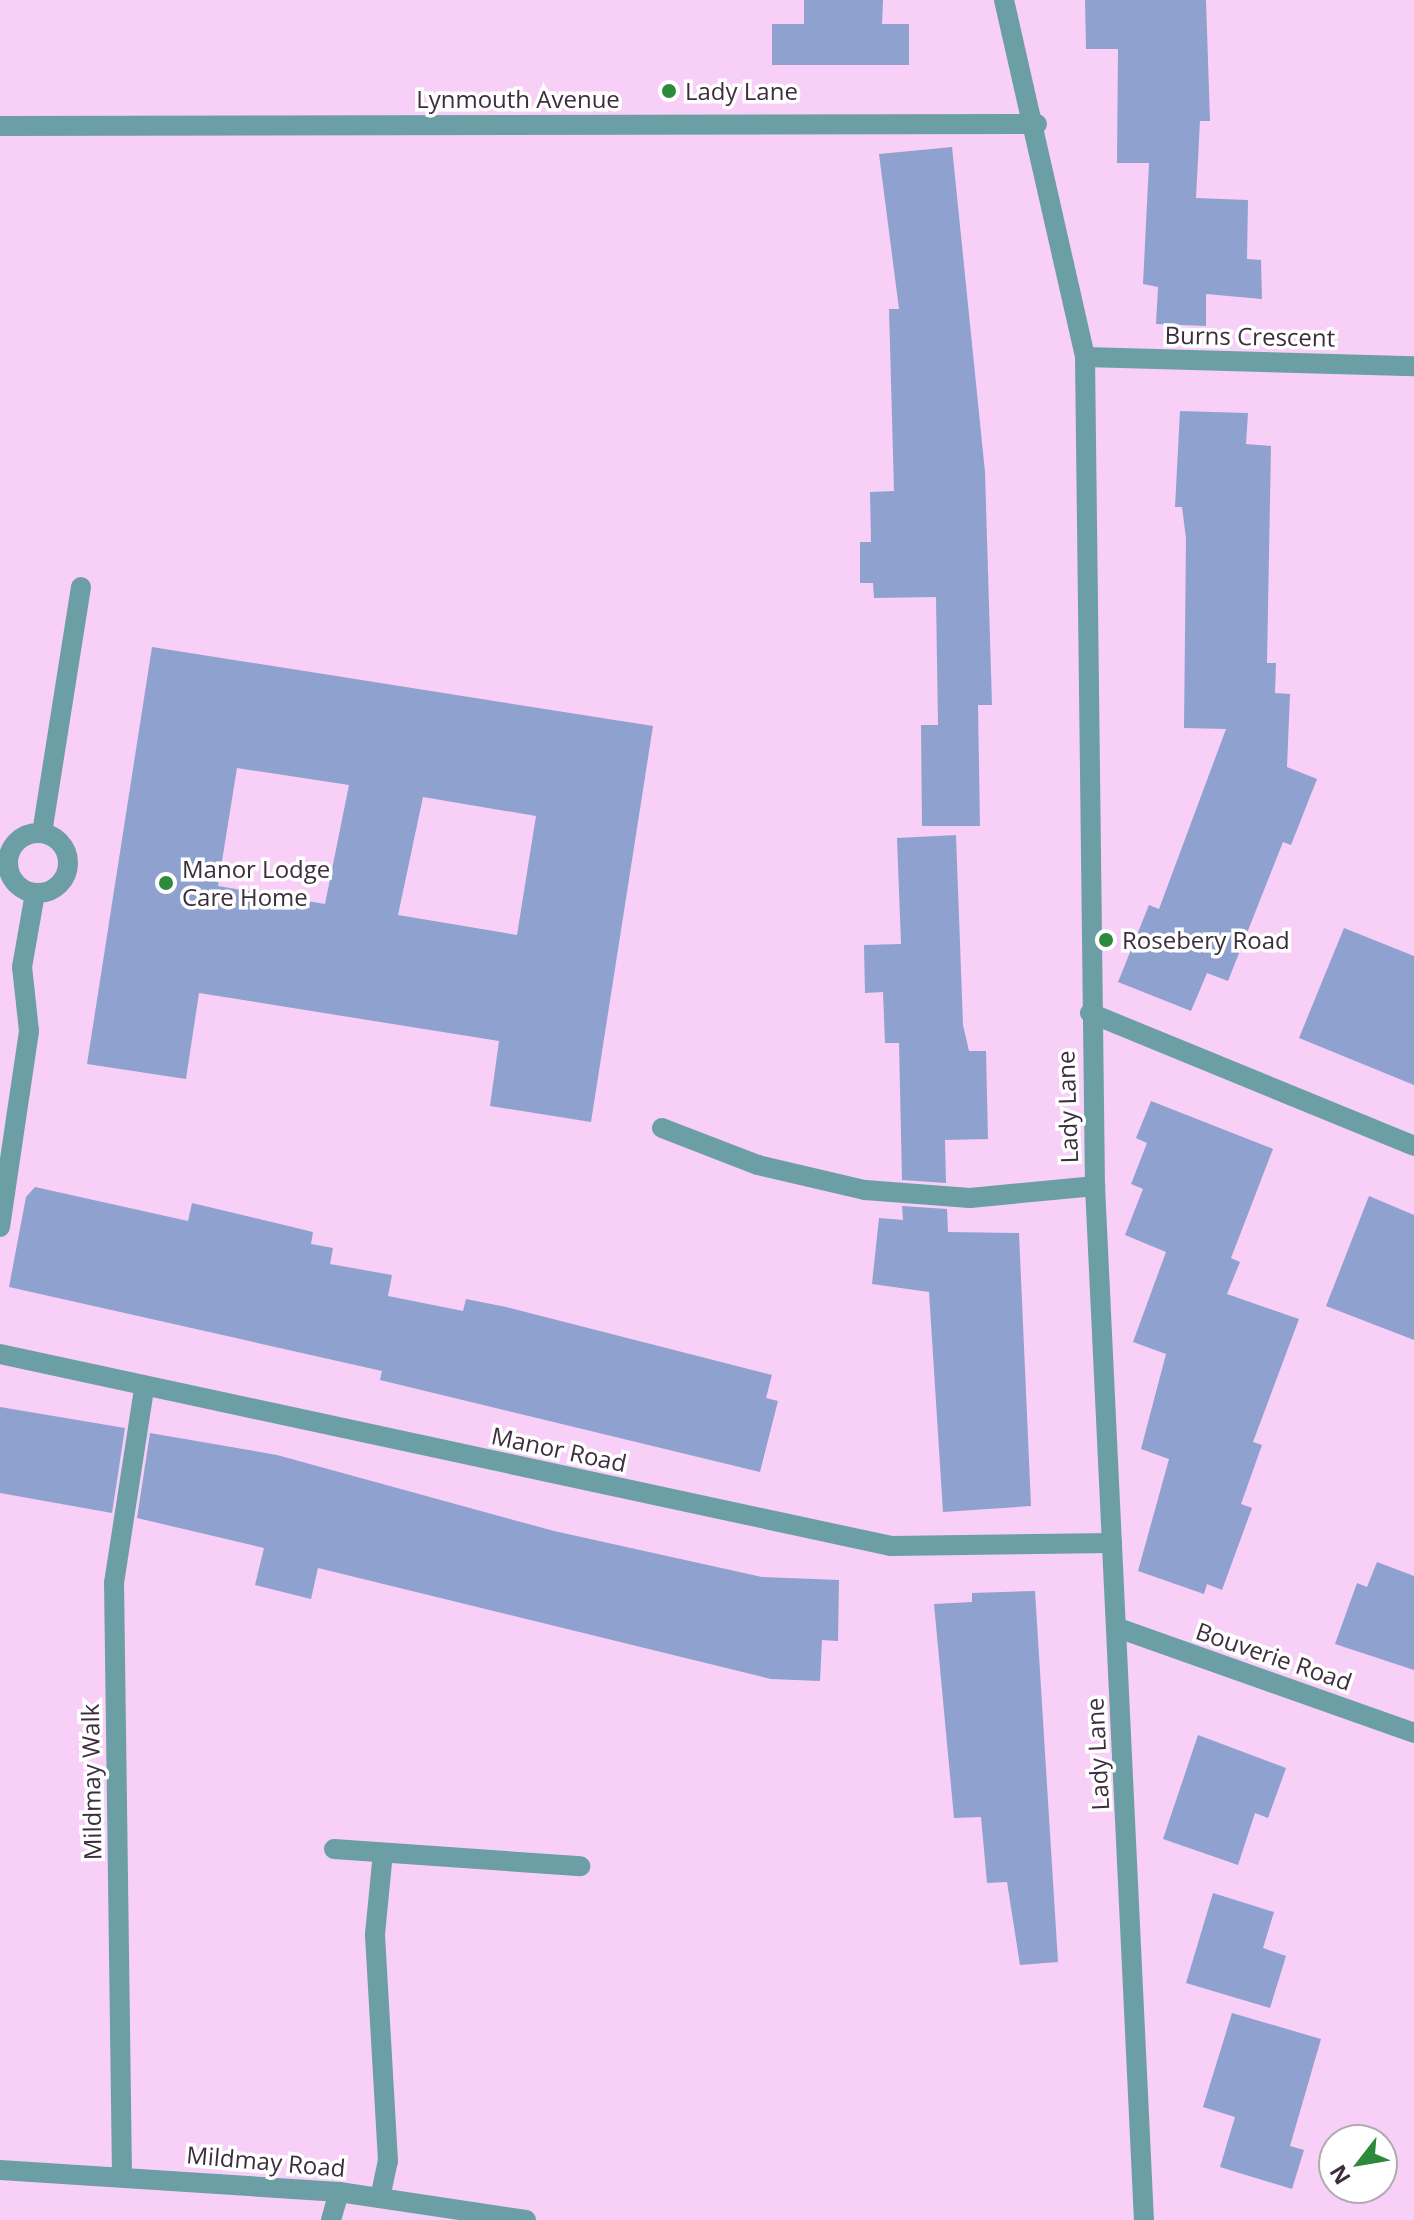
<!DOCTYPE html>
<style>
body{margin:0}
#map{position:relative;width:1414px;height:2220px;overflow:hidden;background:#f7cff7;font-family:"Open Sans",sans-serif}
div>[style]{position:absolute}
[style*='--x']{left:calc(var(--x)*1px);top:calc(var(--y)*1px);width:calc(var(--w)*1px);rotate:calc(var(--a)*1deg)}
.building>*{inset:0;background:#8fa2cf}
.service>*{height:20px;margin:-10px;padding:0 10px;transform-origin:10px;border-radius:10px;background:#6b9fa5}
.service>.ring{margin:-10px;padding:0;box-sizing:content-box;background:none;border:20px solid #6b9fa5;border-radius:50%}
.minor>*{height:20px;margin:-10px;padding:0 10px;transform-origin:10px;border-radius:10px;background:#6b9fa5}
.dots>*{width:22px;height:22px;translate:-50% -50%;box-sizing:border-box;border:4px solid #fff;border-radius:50%}
span{translate:-50% -50%;white-space:nowrap;text-align:center;line-height:1.15;-webkit-text-stroke:7px #fff;paint-order:stroke}
.poi-label{font-size:24px;color:#3d2e3d}
.left{translate:0 -50%;text-align:left}
.street-label{font-size:24px;color:#3d2e3d}
.north{position:absolute;left:1318px;top:2124px;width:80px;height:80px;box-sizing:border-box;background:#fff;border:2px solid #b1abb1;border-radius:50%;rotate:239deg;font-size:22px;font-weight:700;line-height:32px;text-align:center;color:#3d2e3d}
.north::after{content:'';display:block;margin:auto;width:28px;height:36px;background:#2d893b;clip-path:polygon(50% 0,100% 100%,50% 72%,0 100%)}
</style>
<div id="map">
<div class="building">
<div style="clip-path:polygon(804px 0,883px 0,882px 24px,909px 24px,909px 65px,772px 65px,772px 24px,804px 24px)"></div>
<div style="clip-path:polygon(1085px 0,1206px 0,1210px 121px,1200px 121px,1196px 198px,1248px 200px,1247px 259px,1261px 260px,1262px 299px,1206px 294px,1206px 326px,1156px 324px,1158px 287px,1143px 284px,1149px 163px,1117px 163px,1118px 49px,1086px 49px)"></div>
<div style="clip-path:polygon(952px 147px,985px 472px,992px 705px,978px 705px,980px 826px,922px 826px,921px 725px,938px 725px,936px 597px,874px 598px,873px 583px,860px 583px,860px 542px,871px 542px,870px 492px,894px 491px,889px 309px,899px 309px,879px 154px)"></div>
<div style="clip-path:polygon(1180px 411px,1248px 413px,1246px 444px,1271px 446px,1267px 663px,1276px 663px,1275px 693px,1290px 694px,1287px 767px,1317px 779px,1291px 845px,1283px 842px,1228px 981px,1207px 973px,1191px 1011px,1118px 982px,1149px 905px,1159px 909px,1226px 729px,1184px 728px,1186px 538px,1182px 507px,1175px 507px)"></div>
<div style="clip-path:polygon(evenodd,152px 647px,653px 726px,591px 1122px,490px 1106px,499px 1041px,199px 993px,186px 1079px,87px 1064px,152px 647px,237px 768px,349px 785px,325px 904px,218px 886px,237px 768px,152px 647px,423px 797px,536px 816px,517px 935px,398px 915px,423px 797px)"></div>
<div style="clip-path:polygon(956px 835px,963px 1025px,969px 1051px,986px 1051px,988px 1139px,945px 1140px,946px 1183px,902px 1180px,899px 1043px,885px 1043px,883px 992px,865px 993px,864px 945px,901px 944px,897px 838px)"></div>
<div style="clip-path:polygon(1344px 928px,1414px 956px,1414px 1085px,1299px 1038px)"></div>
<div style="clip-path:polygon(1151px 1101px,1273px 1149px,1231px 1258px,1240px 1262px,1227px 1294px,1299px 1319px,1253px 1442px,1262px 1445px,1241px 1504px,1252px 1508px,1222px 1590px,1207px 1584px,1204px 1594px,1138px 1571px,1169px 1459px,1141px 1449px,1166px 1354px,1133px 1342px,1166px 1252px,1125px 1235px,1143px 1189px,1131px 1184px,1147px 1143px,1136px 1138px)"></div>
<div style="clip-path:polygon(35px 1187px,188px 1221px,192px 1203px,313px 1232px,311px 1244px,333px 1248px,330px 1264px,392px 1275px,388px 1296px,463px 1311px,466px 1299px,506px 1307px,772px 1375px,766px 1398px,778px 1401px,760px 1472px,380px 1380px,382px 1371px,9px 1287px,26px 1197px)"></div>
<div style="clip-path:polygon(1369px 1196px,1414px 1215px,1414px 1340px,1326px 1306px)"></div>
<div style="clip-path:polygon(902px 1206px,947px 1209px,948px 1232px,1019px 1233px,1031px 1506px,943px 1512px,929px 1292px,872px 1284px,879px 1218px,903px 1220px)"></div>
<div style="clip-path:polygon(0 1407px,125px 1428px,112px 1513px,0 1493px)"></div>
<div style="clip-path:polygon(150px 1433px,277px 1455px,554px 1531px,762px 1577px,839px 1580px,838px 1641px,822px 1640px,820px 1681px,771px 1679px,318px 1568px,311px 1599px,255px 1585px,264px 1548px,137px 1518px)"></div>
<div style="clip-path:polygon(1377px 1562px,1414px 1576px,1414px 1670px,1335px 1644px,1357px 1583px,1367px 1587px)"></div>
<div style="clip-path:polygon(1035px 1591px,1058px 1962px,1020px 1965px,1007px 1882px,987px 1883px,981px 1817px,954px 1818px,934px 1604px,972px 1602px,972px 1593px)"></div>
<div style="clip-path:polygon(1198px 1735px,1286px 1768px,1268px 1818px,1255px 1813px,1238px 1865px,1163px 1839px)"></div>
<div style="clip-path:polygon(1213px 1893px,1274px 1912px,1263px 1948px,1286px 1956px,1270px 2008px,1186px 1983px)"></div>
<div style="clip-path:polygon(1232px 2013px,1321px 2039px,1290px 2146px,1304px 2150px,1292px 2189px,1220px 2167px,1235px 2117px,1203px 2107px)"></div>
</div>
<div class="service">
<div class="ring" style="left:8px;top:833px;width:40px;height:40px"></div>
<div style="--x:42;--y:833;--w:249;--a:-81"></div>
<div style="--x:20;--y:1092;--w:62;--a:-81.6"></div>
<div style="--x:29;--y:1031;--w:64;--a:-96.2"></div>
<div style="--x:22;--y:967;--w:75;--a:-80"></div>
<div style="--x:662;--y:1128;--w:103;--a:21.1"></div>
<div style="--x:758;--y:1165;--w:110;--a:13.2"></div>
<div style="--x:865;--y:1190;--w:105;--a:4.4"></div>
<div style="--x:970;--y:1198;--w:126;--a:-5.5"></div>
<div style="--x:334;--y:1849;--w:247;--a:4"></div>
<div style="--x:122;--y:2176;--w:593;--a:-90.77"></div>
<div style="--x:114;--y:1583;--w:196;--a:-81.2"></div>
<div style="--x:380;--y:2198;--w:38;--a:-78"></div>
<div style="--x:388;--y:2161;--w:227;--a:-93.3"></div>
<div style="--x:375;--y:1934;--w:81;--a:-84.4"></div>
</div>
<div class="minor">
<div style="--x:1004;--y:0;--w:366;--a:77.2"></div>
<div style="--x:1085;--y:357;--w:829;--a:89.31"></div>
<div style="--x:1095;--y:1186;--w:1035;--a:87.29"></div>
<div style="--x:0;--y:126;--w:1037;--a:-0.11"></div>
<div style="--x:1085;--y:357;--w:329;--a:1.6"></div>
<div style="--x:1090;--y:1013;--w:350;--a:22.3"></div>
<div style="--x:0;--y:1227;--w:136;--a:-81.6"></div>
<div style="--x:0;--y:1354;--w:911;--a:12.16"></div>
<div style="--x:891;--y:1546;--w:221;--a:-0.8"></div>
<div style="--x:1118;--y:1628;--w:314;--a:19.5"></div>
<div style="--x:0;--y:2170;--w:340;--a:3.7"></div>
<div style="--x:339;--y:2192;--w:189;--a:8.5"></div>
<div style="--x:331;--y:2220;--w:29;--a:-74"></div>
</div>
<div class="dots">
<div style="left:669px;top:91px;background:#2d893b"></div>
<div style="left:166px;top:883px;background:#2d893b"></div>
<div style="left:1106px;top:940px;background:#2d893b"></div>
</div>
<div class="poi-label">
<span class="left" style="left:685px;top:91px">Lady Lane</span>
<span class="left" style="left:182px;top:883px">Manor Lodge<br>Care Home</span>
<span class="left" style="left:1122px;top:940px">Rosebery Road</span>
</div>
<div class="street-label">
<span style="left:518px;top:99px">Lynmouth Avenue</span>
<span style="left:1250px;top:336px;rotate:1deg">Burns Crescent</span>
<span style="left:1067px;top:1107px;rotate:-92deg">Lady Lane</span>
<span style="left:559px;top:1449px;rotate:12deg">Manor Road</span>
<span style="left:1274px;top:1656px;rotate:19deg">Bouverie Road</span>
<span style="left:1097px;top:1754px;rotate:-93deg">Lady Lane</span>
<span style="left:91px;top:1782px;rotate:-91deg">Mildmay Walk</span>
<span style="left:266px;top:2161px;rotate:5deg">Mildmay Road</span>
</div>
<div class="north">N</div>
</div>
